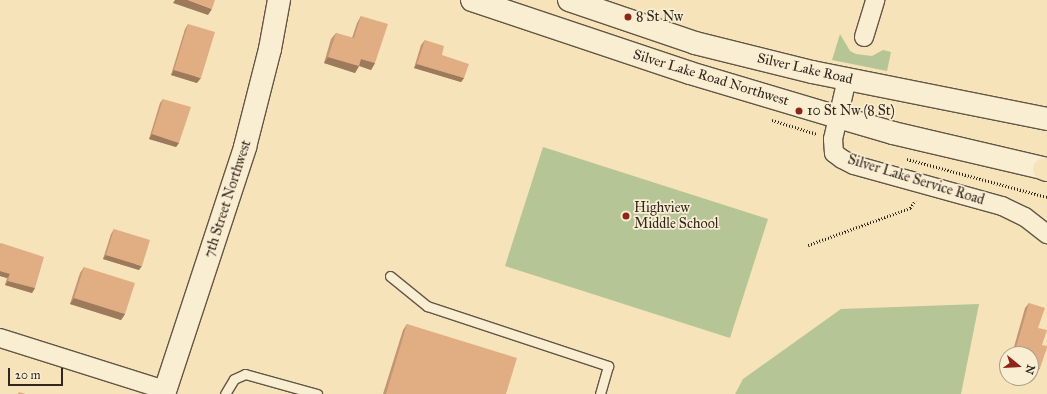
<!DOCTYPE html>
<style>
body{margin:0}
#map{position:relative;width:1047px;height:394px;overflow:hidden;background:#f6e3ba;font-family:"IM FELL Great Primer",serif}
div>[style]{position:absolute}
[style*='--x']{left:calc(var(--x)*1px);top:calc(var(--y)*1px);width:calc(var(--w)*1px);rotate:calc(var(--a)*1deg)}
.green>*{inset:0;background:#b6c595}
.path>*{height:2.5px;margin-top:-1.25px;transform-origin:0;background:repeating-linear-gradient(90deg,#31271e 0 1px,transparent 0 3px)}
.roads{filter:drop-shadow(1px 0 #625645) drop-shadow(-1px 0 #625645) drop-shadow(0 1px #625645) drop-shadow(0 -1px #625645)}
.lane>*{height:9px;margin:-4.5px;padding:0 4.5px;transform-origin:4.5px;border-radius:4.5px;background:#f9edd2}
.street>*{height:18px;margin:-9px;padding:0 9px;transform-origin:9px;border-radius:9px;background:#f9edd2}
.secondary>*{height:22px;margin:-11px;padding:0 11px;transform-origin:11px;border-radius:11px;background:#f9edd2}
.highway>*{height:22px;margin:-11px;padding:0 11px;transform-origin:11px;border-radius:11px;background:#f6e3ba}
.wall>*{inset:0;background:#c29671}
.shaded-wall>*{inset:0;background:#9e7a5c}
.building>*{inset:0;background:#e1ae83}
.dots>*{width:11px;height:11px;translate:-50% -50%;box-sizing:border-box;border:2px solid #f9edd2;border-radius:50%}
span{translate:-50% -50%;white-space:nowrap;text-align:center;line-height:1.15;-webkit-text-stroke:3.5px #f9edd2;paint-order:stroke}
.poi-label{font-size:14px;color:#31271e}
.left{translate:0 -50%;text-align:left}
.street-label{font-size:14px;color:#31271e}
.north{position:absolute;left:999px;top:346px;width:40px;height:40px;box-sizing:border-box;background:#f9edd2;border:1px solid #a99e8a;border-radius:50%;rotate:108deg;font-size:11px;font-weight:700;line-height:16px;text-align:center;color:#31271e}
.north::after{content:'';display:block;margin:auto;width:14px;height:18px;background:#8f2418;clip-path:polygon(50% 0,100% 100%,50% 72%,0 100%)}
.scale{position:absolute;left:8px;top:368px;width:55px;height:18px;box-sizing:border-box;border:2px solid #31271e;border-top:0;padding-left:5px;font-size:12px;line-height:14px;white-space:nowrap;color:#31271e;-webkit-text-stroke:3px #f9edd2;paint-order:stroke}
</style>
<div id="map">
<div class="green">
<div style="clip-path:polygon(840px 34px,850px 51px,856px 54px,872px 56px,883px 50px,891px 52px,887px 71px,832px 60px)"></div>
<div style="clip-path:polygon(543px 147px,768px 219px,730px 338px,505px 266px)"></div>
<div style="clip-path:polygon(979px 304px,961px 394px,735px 394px,743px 379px,841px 309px)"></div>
</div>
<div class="path">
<div style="--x:772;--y:120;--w:47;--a:17.3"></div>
<div style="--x:907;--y:159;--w:145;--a:15.2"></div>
<div style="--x:808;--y:245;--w:109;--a:-19.9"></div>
<div style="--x:910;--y:208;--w:9;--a:-54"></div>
</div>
<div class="roads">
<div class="lane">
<div style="--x:390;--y:276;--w:48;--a:39"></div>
<div style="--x:427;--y:306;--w:191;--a:18.3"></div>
<div style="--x:608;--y:366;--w:29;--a:106"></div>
<div style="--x:225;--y:394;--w:17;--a:-59"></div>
<div style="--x:234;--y:379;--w:12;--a:-24"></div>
<div style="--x:245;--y:374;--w:75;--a:15.5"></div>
</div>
<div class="street">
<div style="--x:864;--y:37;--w:39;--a:-73"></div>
<div style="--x:847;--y:79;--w:62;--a:103.1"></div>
<div style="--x:833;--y:139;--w:14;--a:86"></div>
<div style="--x:834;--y:153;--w:10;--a:37"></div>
<div style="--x:842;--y:159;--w:13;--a:27"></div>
<div style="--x:854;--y:165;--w:154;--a:15.5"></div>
<div style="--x:1002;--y:206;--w:25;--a:26"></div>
<div style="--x:1025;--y:217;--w:28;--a:38"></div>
<div style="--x:0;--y:338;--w:173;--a:17.5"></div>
</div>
<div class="secondary">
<div style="--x:472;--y:0;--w:230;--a:18.5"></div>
<div style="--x:690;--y:73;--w:154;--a:16.6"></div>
<div style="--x:838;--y:117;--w:57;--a:16.2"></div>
<div style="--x:893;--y:133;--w:158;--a:13.2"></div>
<div style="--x:569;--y:0;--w:133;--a:18.8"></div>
<div style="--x:695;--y:43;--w:121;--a:13.9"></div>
<div style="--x:812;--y:72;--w:240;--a:11.3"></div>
<div style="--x:164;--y:394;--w:260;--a:-71.8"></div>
<div style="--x:245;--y:147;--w:101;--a:-75.7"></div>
<div style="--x:270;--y:49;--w:50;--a:-79.6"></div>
</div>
<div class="highway">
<div style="--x:1044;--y:169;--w:3;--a:18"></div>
</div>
</div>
<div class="wall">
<div style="clip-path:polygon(361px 16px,375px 63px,371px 70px,359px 66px,355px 73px,324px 63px,331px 39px,336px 33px,352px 38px,357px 23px)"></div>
<div style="clip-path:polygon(188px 24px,197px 83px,171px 75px,185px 29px)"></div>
<div style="clip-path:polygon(425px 40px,442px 55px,464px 78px,461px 82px,414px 68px,421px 45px)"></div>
<div style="clip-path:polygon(163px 99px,179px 143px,176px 147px,149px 139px,160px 103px)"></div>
<div style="clip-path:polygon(114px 229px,139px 270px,103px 259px,111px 234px)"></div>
<div style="clip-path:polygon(1px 243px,35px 288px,32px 293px,5px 285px,7px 278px,0 276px,0 245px)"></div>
<div style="clip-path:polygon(84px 267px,125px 314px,121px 320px,70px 304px,80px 273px)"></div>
<div style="clip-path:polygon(1029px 303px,1038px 328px,1042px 345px,1037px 372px,1031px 354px,1012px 354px,1025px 308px)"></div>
<div style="clip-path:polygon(407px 324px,506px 394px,383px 394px,403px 330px)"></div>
</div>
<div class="shaded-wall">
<div style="clip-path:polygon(175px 0,188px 0,212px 9px,208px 15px,173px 3px)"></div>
<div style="clip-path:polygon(328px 57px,359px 66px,355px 73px,324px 63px)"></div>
<div style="clip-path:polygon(361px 59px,375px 63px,371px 70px,357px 65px)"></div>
<div style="clip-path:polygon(417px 64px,464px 78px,461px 82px,414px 68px)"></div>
<div style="clip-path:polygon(174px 70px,201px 78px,197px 83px,171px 75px)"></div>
<div style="clip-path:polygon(152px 134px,179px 143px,176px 147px,149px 139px)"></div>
<div style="clip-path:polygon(106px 255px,142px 266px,139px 270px,103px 259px)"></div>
<div style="clip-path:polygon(0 271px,10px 274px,7px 278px,0 276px)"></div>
<div style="clip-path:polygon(8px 281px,35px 288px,32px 293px,5px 285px)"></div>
<div style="clip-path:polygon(74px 298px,125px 314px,121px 320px,70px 304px)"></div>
<div style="clip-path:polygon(1031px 365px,1040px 368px,1037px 372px,1031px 370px)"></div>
</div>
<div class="building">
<div style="clip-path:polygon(188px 0,215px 0,212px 9px)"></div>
<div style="clip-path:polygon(361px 16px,388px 24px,375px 63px,361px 59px,359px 66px,328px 57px,336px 33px,354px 38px)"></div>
<div style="clip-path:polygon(188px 24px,215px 32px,201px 78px,174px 70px)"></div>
<div style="clip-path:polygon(425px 40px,444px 46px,442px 55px,469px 64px,464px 78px,417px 64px)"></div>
<div style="clip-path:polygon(163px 99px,191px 107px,179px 143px,152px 134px)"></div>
<div style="clip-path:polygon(114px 229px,150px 240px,142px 266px,106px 255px)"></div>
<div style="clip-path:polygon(1px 243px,44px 257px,35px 288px,8px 281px,10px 274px,0 271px,0 247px)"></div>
<div style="clip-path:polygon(84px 267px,135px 283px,125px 314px,74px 298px)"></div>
<div style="clip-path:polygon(1029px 303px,1045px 308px,1038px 328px,1047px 330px,1042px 345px,1047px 346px,1047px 348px,1040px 368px,1031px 365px,1031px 354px,1014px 354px)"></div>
<div style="clip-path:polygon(407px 324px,517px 358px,506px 394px,386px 394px)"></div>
<div style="clip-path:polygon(19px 392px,26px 394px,18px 394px)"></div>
</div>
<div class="dots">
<div style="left:628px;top:17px;background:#8f2418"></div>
<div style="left:799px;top:111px;background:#8f2418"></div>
<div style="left:626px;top:216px;background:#8f2418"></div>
</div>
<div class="poi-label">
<span class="left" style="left:636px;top:17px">8 St Nw</span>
<span class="left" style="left:807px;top:111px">10 St Nw (8 St)</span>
<span class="left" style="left:634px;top:216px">Highview<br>Middle School</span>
</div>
<div class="street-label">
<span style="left:805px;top:69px;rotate:13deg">Silver Lake Road</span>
<span style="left:711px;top:78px;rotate:17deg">Silver Lake Road Northwest</span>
<span style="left:916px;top:180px;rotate:17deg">Silver Lake Service Road</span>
<span style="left:228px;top:199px;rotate:-72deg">7th Street Northwest</span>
</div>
<div class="north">N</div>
<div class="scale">20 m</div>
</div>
